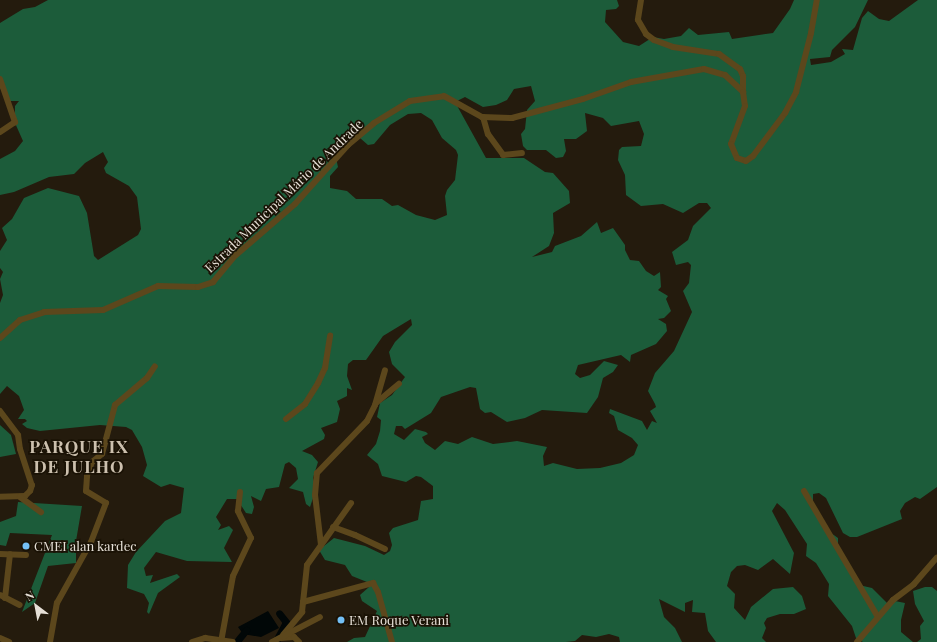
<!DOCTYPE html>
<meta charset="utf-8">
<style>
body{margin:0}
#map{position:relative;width:937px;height:642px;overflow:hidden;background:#241b0d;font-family:"Playfair Display",serif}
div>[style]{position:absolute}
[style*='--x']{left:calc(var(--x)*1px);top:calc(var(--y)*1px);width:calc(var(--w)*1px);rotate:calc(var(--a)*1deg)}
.forest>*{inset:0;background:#1c5c3a}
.water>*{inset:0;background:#010707}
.river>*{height:7px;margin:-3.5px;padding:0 3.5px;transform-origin:3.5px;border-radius:3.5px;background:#010707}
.minor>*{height:6px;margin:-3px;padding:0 3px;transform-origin:3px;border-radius:3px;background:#5c471c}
.dots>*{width:11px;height:11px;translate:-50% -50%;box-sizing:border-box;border:2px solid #1a1205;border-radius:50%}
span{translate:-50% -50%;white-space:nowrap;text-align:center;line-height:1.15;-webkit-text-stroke:3.5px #1a1205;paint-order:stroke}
.street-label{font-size:13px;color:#e6e0d7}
.poi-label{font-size:13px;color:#e6e0d7}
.left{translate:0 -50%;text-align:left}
.district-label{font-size:17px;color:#ccc0ae;font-weight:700;letter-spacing:1px}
.north{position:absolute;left:16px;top:586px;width:40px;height:40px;-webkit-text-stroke:3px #1a1205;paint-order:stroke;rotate:328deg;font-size:11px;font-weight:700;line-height:16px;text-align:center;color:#e6e0d7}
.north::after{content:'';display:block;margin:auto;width:14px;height:18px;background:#e6e0d7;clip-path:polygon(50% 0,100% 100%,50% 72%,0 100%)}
</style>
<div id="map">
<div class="forest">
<div style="clip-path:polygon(evenodd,48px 0,617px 0,619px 6px,616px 9px,606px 10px,605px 22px,623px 42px,639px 46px,653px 37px,664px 39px,681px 36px,689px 28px,698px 35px,729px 32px,732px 39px,773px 33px,790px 9px,794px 0,868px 0,855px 27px,832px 50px,830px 57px,810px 59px,811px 65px,831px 62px,845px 54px,842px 49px,853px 50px,862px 18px,868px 11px,879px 19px,889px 21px,918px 0,937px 0,937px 487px,920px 499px,915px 497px,905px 503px,900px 511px,902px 519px,857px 537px,850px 537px,843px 533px,826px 498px,819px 493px,813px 494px,813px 503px,831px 533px,838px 538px,838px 548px,859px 585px,872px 588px,889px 605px,895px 601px,905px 603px,901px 620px,901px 632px,913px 642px,863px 642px,856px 638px,852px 626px,828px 596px,829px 584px,816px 563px,806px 556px,807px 544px,785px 510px,777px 503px,772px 511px,794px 553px,790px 574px,773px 559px,758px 570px,745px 565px,737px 566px,731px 572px,727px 586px,735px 594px,734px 608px,745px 620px,751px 607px,773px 589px,793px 587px,802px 596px,806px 609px,794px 614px,780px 614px,767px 618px,764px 623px,766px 628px,762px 638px,766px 642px,716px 642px,708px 631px,705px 613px,692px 612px,693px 600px,685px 603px,685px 612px,659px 599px,664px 617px,675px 628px,682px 642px,620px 642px,619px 637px,609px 634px,596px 637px,582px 635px,575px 641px,566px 642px,347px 642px,354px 638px,365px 637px,377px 611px,362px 601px,360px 595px,369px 587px,367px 582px,352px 576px,345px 565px,325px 560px,319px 550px,334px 538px,365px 546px,384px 555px,390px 551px,392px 545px,389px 533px,393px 528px,418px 520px,421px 501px,433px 499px,433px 486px,421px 477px,416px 476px,406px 482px,382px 476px,378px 464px,367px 455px,376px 444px,380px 431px,381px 420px,377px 417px,380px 403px,392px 395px,405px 377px,392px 364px,389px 352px,395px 342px,412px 325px,411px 319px,383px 336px,366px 360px,353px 360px,348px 364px,347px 376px,352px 390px,347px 388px,347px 396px,337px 401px,340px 409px,337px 422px,321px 428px,325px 435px,324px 439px,302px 451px,312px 455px,318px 462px,313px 478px,316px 489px,310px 507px,306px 504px,303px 492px,289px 488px,298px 479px,296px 468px,289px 462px,285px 464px,279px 487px,266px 489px,261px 501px,251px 496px,254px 507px,252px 514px,246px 513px,237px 499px,227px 499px,216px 517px,221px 525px,218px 530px,229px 526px,233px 530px,224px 548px,232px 562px,187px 561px,156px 552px,144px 568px,146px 576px,153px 575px,150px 583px,177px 574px,180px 577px,158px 593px,149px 614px,147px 612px,149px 603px,144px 594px,127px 588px,128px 565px,136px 552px,165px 521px,181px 513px,184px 488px,170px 484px,161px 487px,143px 476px,147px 465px,142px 447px,132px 430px,126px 427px,100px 425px,40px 431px,27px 428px,22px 424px,27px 421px,25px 419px,18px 419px,24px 410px,19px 396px,7px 386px,0 394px,0 303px,3px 295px,0 279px,3px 272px,0 268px,0 251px,7px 240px,2px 228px,12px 219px,24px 198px,48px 188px,79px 196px,87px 213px,94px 256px,98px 260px,138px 235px,141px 229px,137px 197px,129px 186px,106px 173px,104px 168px,108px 162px,103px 152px,85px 163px,74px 174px,49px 177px,14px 192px,0 195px,0 159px,15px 151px,23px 141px,15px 123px,15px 106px,19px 101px,9px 101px,0 88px,0 23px,23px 9px,35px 7px,48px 0,531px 86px,535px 101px,527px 110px,525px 129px,521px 134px,523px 146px,527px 150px,546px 150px,556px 158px,563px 157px,566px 151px,564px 139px,576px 139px,587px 131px,585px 113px,603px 118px,611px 126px,639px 121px,644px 134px,641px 146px,622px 147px,619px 150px,618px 160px,625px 175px,626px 195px,641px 206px,663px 204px,683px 213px,699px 203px,707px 203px,711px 208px,693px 226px,688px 240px,672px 252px,676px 265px,688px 262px,691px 265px,689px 283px,683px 291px,692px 312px,674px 351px,655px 373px,648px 391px,655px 404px,656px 407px,650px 411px,657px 423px,652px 421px,647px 430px,642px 421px,610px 409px,609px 413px,614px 416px,618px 430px,632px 438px,638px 445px,634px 455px,621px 463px,600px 468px,577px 469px,553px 463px,544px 466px,543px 456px,547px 447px,517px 441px,493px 444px,472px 437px,458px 444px,445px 441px,435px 450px,425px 443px,422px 437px,428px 434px,426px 432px,415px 429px,404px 440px,394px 434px,396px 426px,402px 426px,405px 429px,431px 413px,441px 397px,470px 387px,476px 388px,480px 409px,485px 413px,491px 412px,507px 422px,525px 418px,542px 410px,587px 413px,598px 397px,603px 378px,613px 372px,618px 365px,604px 361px,590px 375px,580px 378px,575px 374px,578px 365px,621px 355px,630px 362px,631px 355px,656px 344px,667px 331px,666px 324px,658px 319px,664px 318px,671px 311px,666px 299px,668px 296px,658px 290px,661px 287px,660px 272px,654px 276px,646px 271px,639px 261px,630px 260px,625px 250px,625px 245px,613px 228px,601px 233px,597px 222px,581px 236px,555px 246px,552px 252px,532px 257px,549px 246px,554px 233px,553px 213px,570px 203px,569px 191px,553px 173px,545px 172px,524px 158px,486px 158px,455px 102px,465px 97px,483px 107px,496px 105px,507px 100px,514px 89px,531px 86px,48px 0,421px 113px,432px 120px,442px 138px,456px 150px,458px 155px,455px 180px,447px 190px,445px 196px,447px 215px,435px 220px,416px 215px,398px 205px,392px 206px,382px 199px,356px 199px,347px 191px,330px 188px,330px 176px,338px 167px,334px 149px,352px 131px,368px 145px,374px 144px,390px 125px,408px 114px,421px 113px)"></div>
<div style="clip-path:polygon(0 425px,11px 435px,16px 454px,0 457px)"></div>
<div style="clip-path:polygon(18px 502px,82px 506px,76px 541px,76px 563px,48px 566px,35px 603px,22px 612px,52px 535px,10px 533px,6px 546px,0 545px,0 522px,16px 516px)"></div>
<div style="clip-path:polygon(925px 587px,932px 587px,937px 591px,937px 642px,917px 642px,921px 639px,920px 626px,924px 621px,915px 604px,913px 591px)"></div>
</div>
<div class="water">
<div style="clip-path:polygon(268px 611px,279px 628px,261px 637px,243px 634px,238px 627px)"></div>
</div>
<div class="river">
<div style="--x:238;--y:640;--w:13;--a:-51"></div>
<div style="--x:273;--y:641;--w:4;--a:-27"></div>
<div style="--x:277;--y:639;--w:19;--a:-62"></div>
<div style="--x:286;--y:622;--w:11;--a:-128"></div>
</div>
<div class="minor">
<div style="--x:641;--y:0;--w:20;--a:99"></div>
<div style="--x:638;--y:20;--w:16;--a:60"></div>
<div style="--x:646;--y:34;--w:10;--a:37"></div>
<div style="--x:654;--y:40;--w:20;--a:20"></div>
<div style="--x:673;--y:47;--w:47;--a:8.7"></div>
<div style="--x:719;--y:54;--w:26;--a:36"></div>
<div style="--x:740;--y:69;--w:8;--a:67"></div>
<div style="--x:743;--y:76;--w:16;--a:90"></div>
<div style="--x:0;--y:79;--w:46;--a:70.8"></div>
<div style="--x:15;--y:122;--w:18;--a:146"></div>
<div style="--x:483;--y:117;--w:18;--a:74"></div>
<div style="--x:488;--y:134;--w:26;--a:54"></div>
<div style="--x:503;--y:155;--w:19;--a:-6"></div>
<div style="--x:0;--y:338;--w:27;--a:-42"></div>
<div style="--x:20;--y:320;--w:25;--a:-18"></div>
<div style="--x:44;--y:312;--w:59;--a:-1.9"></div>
<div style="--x:103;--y:310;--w:60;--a:-23.6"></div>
<div style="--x:158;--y:286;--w:40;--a:1.4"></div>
<div style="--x:198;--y:287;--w:16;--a:-18"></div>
<div style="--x:213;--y:282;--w:35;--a:-50"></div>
<div style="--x:236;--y:255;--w:78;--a:-40.8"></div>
<div style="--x:295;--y:204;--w:79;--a:-48.1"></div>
<div style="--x:348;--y:145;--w:34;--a:-40"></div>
<div style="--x:374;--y:123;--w:42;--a:-31.4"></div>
<div style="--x:410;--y:101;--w:34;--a:-8"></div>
<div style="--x:444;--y:96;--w:43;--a:28.9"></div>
<div style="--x:482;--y:117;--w:30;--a:2"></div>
<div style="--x:512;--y:118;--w:73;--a:-15"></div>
<div style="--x:583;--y:99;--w:51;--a:-19.5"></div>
<div style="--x:631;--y:82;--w:74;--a:-10.1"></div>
<div style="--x:704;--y:69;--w:22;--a:16"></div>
<div style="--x:725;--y:75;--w:25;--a:43"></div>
<div style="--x:743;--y:92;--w:14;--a:82"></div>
<div style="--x:745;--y:106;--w:40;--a:110.2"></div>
<div style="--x:731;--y:144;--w:15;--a:67"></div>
<div style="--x:737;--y:158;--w:9;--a:18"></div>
<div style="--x:746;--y:161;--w:9;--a:-36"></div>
<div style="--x:753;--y:156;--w:54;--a:-53.3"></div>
<div style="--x:785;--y:113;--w:24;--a:-62"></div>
<div style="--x:796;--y:92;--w:61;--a:-75.7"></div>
<div style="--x:811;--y:33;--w:34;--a:-80"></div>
<div style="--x:376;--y:403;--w:30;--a:-40"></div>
<div style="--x:0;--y:411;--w:30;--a:53"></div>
<div style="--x:18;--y:435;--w:14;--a:82"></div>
<div style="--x:20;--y:449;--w:38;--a:72"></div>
<div style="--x:32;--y:485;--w:6;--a:108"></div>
<div style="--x:30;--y:491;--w:7;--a:135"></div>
<div style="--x:25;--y:496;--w:25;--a:178"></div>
<div style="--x:286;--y:419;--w:24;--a:-38"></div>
<div style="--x:305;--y:404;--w:25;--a:-58"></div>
<div style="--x:318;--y:383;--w:17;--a:-65"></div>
<div style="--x:325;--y:368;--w:33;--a:-81"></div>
<div style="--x:804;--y:491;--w:146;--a:59.6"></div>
<div style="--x:20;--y:497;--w:26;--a:36"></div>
<div style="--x:333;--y:527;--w:23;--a:20"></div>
<div style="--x:355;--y:535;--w:33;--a:25"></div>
<div style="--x:321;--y:545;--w:50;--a:-96.8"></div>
<div style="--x:315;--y:495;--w:22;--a:-85"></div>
<div style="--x:317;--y:473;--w:72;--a:-46.1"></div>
<div style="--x:367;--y:421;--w:18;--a:-63"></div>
<div style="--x:375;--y:405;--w:36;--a:-74"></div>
<div style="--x:0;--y:554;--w:26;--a:2"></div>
<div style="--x:0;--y:595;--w:22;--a:27"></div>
<div style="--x:5;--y:598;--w:44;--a:-83.5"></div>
<div style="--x:303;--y:602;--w:73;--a:-15.2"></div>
<div style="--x:373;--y:583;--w:10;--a:61"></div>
<div style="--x:378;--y:592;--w:52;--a:74.4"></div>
<div style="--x:283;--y:635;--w:30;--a:-50"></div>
<div style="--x:302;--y:612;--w:47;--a:-83.9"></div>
<div style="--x:307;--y:565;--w:76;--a:-54.6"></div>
<div style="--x:0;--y:638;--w:10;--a:24"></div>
<div style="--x:281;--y:638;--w:13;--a:-4"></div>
<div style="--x:294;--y:637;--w:7;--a:45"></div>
<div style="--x:50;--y:642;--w:40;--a:-80"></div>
<div style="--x:57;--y:603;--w:70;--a:-60.9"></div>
<div style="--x:91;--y:542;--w:42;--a:-69"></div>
<div style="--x:106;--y:503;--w:23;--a:-149"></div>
<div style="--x:86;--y:491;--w:16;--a:-86"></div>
<div style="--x:87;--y:475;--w:14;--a:-69"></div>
<div style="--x:92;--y:462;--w:13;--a:-39"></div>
<div style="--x:102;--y:454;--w:51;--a:-75.1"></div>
<div style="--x:115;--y:405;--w:42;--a:-40.2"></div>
<div style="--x:147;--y:378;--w:14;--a:-56"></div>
<div style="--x:192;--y:642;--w:14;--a:-17"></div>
<div style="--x:205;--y:638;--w:28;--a:8"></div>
<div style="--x:221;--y:642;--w:67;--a:-79.7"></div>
<div style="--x:233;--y:576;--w:42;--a:-64.7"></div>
<div style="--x:251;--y:538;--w:30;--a:-116"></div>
<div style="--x:238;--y:511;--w:19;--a:-84"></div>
<div style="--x:272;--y:642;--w:54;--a:-27.5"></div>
<div style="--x:857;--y:642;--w:55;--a:-49.4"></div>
<div style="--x:893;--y:600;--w:26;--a:-37"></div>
<div style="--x:914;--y:584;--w:35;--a:-49"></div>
</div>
<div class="dots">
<div style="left:26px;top:546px;background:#74c0f6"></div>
<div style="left:341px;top:620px;background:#74c0f6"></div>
</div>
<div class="street-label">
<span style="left:284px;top:196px;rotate:-44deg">Estrada Municipal Mário de Andrade</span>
</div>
<div class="poi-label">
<span class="left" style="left:34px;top:546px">CMEI alan kardec</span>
<span class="left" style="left:349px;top:620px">EM Roque Verani</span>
</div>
<div class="district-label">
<span style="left:79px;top:457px">PARQUE IX<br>DE JULHO</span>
</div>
<div class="north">N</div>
</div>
